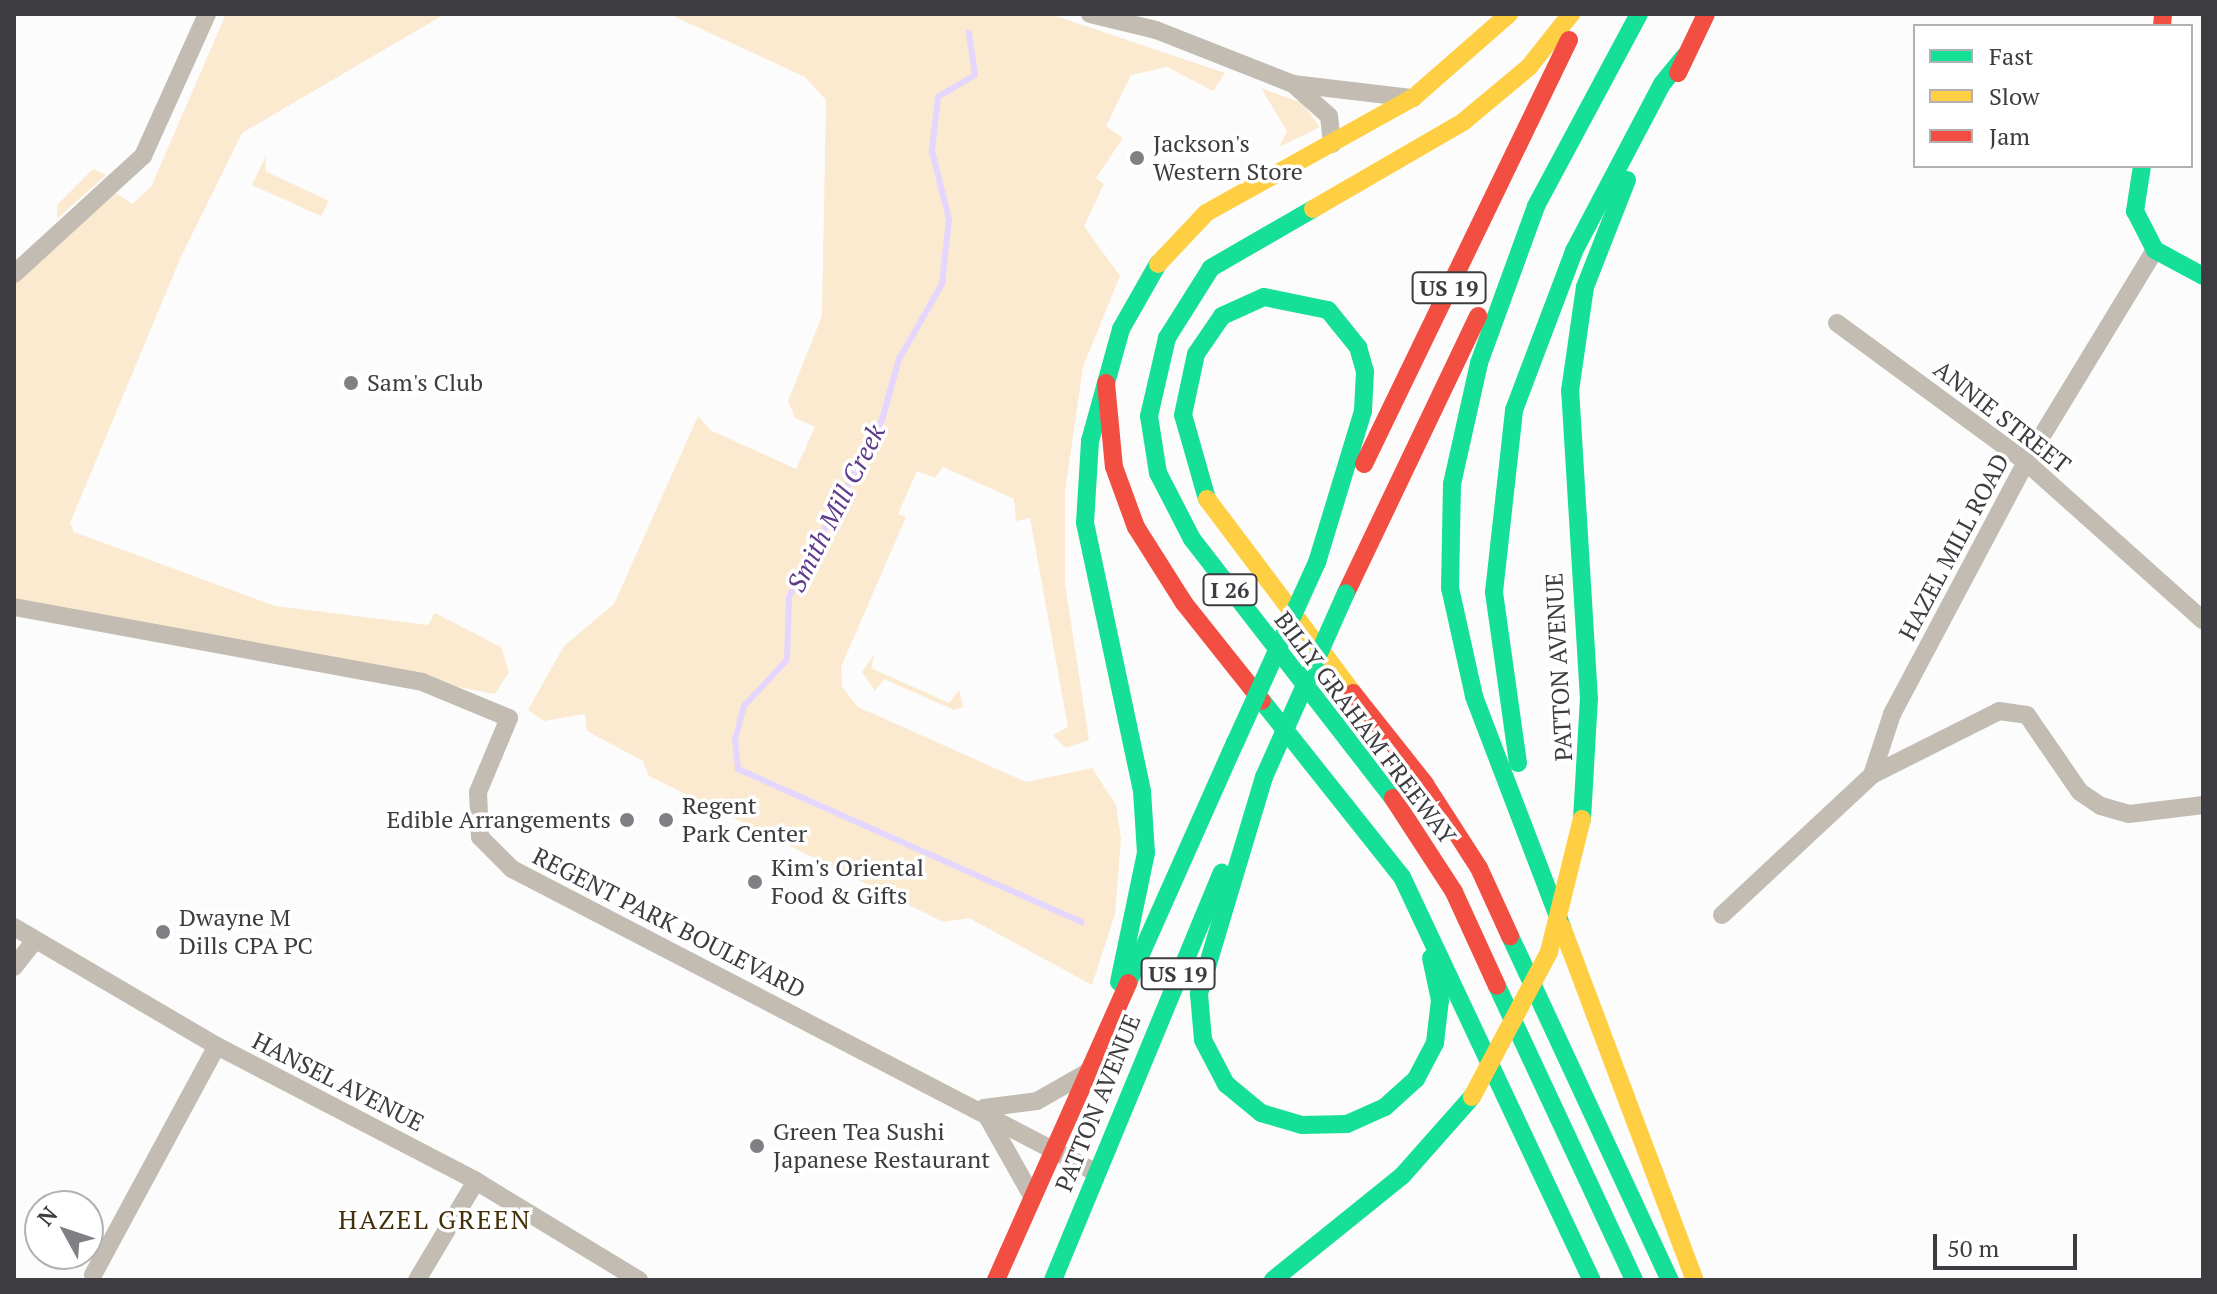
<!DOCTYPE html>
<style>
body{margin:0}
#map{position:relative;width:2217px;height:1294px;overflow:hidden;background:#fcfcfd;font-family:"PT Serif",serif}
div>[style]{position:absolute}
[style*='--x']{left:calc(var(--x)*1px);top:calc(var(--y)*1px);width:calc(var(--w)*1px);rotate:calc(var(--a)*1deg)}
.green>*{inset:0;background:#fbead0}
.stream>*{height:6px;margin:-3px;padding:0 3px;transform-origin:3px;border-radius:3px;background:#e4d6fe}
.street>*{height:18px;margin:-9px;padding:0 9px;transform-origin:9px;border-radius:9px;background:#c2bcb2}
.fast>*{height:18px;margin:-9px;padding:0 9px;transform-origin:9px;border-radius:9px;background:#16e098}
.slow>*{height:18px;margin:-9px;padding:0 9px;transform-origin:9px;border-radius:9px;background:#ffcf43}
.jam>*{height:18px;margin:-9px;padding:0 9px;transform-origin:9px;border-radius:9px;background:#f24e42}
.fast-bridge>*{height:18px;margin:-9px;padding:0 9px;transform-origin:9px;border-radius:9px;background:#16e098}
.slow-bridge>*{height:18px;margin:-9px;padding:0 9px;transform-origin:9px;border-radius:9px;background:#ffcf43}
.dots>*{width:22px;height:22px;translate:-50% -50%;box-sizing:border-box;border:4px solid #fff;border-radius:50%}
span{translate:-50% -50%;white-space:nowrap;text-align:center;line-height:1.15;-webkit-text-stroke:7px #fff;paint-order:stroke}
.shield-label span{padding:2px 6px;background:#fff;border:2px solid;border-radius:6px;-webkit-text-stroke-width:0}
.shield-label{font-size:22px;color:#3d3c41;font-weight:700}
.poi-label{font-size:24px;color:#3d3c41}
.left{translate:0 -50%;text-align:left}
.right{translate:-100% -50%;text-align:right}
.street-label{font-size:24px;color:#3d3c41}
.water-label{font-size:26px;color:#5e3b8c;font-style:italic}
.neighbourhood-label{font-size:26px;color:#432f08;letter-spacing:2px}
.frame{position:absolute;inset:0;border:16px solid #3d3c41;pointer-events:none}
.legend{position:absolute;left:1913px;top:24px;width:280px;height:144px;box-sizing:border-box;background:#fff;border:2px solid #b1b1b3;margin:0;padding:10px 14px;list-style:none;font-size:24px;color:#3d3c41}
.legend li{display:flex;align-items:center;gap:16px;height:40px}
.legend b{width:40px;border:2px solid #b1b1b3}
.north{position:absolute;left:24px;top:1190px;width:80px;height:80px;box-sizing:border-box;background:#fff;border:2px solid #b1b1b3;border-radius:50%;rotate:310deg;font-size:22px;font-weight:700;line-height:32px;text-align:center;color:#3d3c41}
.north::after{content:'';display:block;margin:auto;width:28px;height:36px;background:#807f83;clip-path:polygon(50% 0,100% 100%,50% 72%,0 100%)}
.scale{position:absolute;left:1933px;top:1234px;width:144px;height:36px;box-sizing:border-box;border:4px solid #3d3c41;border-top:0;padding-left:10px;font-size:24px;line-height:28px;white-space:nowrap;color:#3d3c41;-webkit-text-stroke:6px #fff;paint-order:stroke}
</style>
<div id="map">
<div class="green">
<div style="clip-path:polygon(226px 14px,445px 14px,242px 133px,180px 259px,70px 523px,74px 532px,275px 606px,428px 625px,435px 613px,501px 647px,509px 672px,495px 694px,14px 602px,14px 281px,116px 193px,132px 204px,151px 187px)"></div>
<div style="clip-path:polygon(669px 14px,1050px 14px,1225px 73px,1213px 91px,1167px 67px,1131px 75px,1106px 126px,1123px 138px,1096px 178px,1104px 184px,1084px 226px,1120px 276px,1083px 367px,1065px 492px,1065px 584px,1089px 740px,1066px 748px,1053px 735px,1068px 727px,1030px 518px,1016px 521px,1014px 499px,943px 467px,935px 478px,917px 471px,898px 514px,906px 517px,841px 667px,842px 687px,858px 707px,1026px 782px,1092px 768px,1116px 805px,1121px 839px,1115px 914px,1092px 985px,969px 918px,943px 922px,649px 776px,643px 761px,587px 731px,585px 714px,544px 721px,528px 710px,564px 646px,614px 604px,698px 416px,710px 430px,796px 469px,815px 427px,795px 418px,788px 401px,822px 316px,826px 100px,805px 77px)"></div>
<div style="clip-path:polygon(1261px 88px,1302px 103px,1320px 127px,1279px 147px,1287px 131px)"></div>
<div style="clip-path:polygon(266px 156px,265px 171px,329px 201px,321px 216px,252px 185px)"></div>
<div style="clip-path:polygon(93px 169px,106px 175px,57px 219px,57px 205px)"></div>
<div style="clip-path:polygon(875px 653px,871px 668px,949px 703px,959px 690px,963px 707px,954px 710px,884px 679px,875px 691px,862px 672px)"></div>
</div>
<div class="stream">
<div style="--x:969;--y:33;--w:42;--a:81.9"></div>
<div style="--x:975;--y:75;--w:43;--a:149.3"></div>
<div style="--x:938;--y:97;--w:54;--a:96.3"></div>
<div style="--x:932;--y:151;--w:70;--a:76"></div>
<div style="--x:949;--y:219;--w:65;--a:96.1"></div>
<div style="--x:942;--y:284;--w:86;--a:119.8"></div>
<div style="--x:899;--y:359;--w:63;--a:105.6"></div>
<div style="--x:882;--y:420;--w:200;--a:117.7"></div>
<div style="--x:789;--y:597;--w:63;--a:91.8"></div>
<div style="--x:787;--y:660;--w:63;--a:133.1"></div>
<div style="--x:744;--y:706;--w:35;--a:105"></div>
<div style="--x:735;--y:740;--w:29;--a:84"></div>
<div style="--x:738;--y:769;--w:376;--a:24"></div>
</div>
<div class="street">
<div style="--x:1090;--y:14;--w:68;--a:13.6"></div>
<div style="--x:1156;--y:30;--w:147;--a:21.5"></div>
<div style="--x:1332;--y:144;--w:28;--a:-96"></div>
<div style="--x:1329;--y:116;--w:48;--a:-138.4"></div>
<div style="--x:1293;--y:84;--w:121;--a:6.7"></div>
<div style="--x:14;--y:274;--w:175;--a:-42.5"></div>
<div style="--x:143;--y:156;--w:156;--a:-65.7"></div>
<div style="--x:1837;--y:323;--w:235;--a:36.3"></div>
<div style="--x:2026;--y:462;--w:237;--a:41.8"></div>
<div style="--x:14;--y:607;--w:415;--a:10.4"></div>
<div style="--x:422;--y:682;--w:94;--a:22.5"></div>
<div style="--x:509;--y:718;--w:80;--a:112.7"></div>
<div style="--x:478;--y:792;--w:45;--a:87.5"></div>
<div style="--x:480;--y:837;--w:45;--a:45"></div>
<div style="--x:512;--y:869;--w:657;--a:27.46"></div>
<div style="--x:1872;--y:775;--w:142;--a:-26.7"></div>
<div style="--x:1999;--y:711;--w:28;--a:8"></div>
<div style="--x:2027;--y:715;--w:93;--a:55.5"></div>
<div style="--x:2080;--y:792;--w:25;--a:34"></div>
<div style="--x:2101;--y:806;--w:29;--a:16"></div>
<div style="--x:2129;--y:814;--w:75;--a:-6.9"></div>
<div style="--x:1722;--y:915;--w:205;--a:-43"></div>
<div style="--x:1872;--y:775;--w:64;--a:-71.8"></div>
<div style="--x:1892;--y:714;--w:285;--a:-62"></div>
<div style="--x:2026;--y:462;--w:248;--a:-58.7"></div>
<div style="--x:14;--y:927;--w:235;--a:30.4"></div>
<div style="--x:217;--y:1046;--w:292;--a:27.5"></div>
<div style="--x:476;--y:1181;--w:191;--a:31.3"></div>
<div style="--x:14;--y:967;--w:34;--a:-52"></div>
<div style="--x:984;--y:1108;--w:53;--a:-7.5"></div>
<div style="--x:1037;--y:1101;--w:56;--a:-29.7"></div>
<div style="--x:983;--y:1109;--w:100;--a:60.6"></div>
<div style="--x:93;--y:1275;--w:260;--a:-61.6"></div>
<div style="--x:417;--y:1280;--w:115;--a:-59.2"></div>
</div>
<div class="fast">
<div style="--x:2142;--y:166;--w:46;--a:98.8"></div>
<div style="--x:2135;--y:211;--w:44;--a:62.9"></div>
<div style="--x:2155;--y:250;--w:55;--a:28.4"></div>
<div style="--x:1313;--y:209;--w:118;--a:150"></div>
<div style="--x:1211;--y:268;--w:83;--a:122.2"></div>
<div style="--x:1167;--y:338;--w:80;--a:103"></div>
<div style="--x:1149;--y:416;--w:58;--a:81"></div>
<div style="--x:1158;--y:473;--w:74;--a:62.7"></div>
<div style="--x:1192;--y:539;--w:328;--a:52.2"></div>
<div style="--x:1207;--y:499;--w:87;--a:-105.9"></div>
<div style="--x:1183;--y:415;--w:62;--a:-78"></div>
<div style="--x:1196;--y:354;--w:46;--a:-55.6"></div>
<div style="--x:1222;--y:316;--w:46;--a:-24.3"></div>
<div style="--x:1264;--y:297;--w:65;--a:11.5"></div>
<div style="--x:1328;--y:310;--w:48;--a:51"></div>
<div style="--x:1358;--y:347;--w:26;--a:74"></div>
<div style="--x:1365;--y:372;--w:39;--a:93"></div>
<div style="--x:1363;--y:411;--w:158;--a:106.9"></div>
<div style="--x:1262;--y:701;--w:225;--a:51.5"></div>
<div style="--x:1402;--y:877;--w:446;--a:64.8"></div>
<div style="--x:1518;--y:763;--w:173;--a:-98"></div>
<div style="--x:1494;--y:592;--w:183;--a:-83.7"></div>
<div style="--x:1514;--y:410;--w:170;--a:-69.3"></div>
<div style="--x:1574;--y:251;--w:189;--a:-62.2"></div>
<div style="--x:1662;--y:84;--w:35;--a:-51"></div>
<div style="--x:1264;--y:777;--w:227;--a:106.7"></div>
<div style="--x:1199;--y:994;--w:46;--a:85"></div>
<div style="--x:1203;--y:1040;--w:50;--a:62.4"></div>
<div style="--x:1226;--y:1084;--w:45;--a:39.6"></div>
<div style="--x:1261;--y:1113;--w:43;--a:16.3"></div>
<div style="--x:1302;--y:1125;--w:45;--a:-1.3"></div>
<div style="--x:1347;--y:1124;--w:42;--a:-24.1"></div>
<div style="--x:1385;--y:1107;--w:42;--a:-42.1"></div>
<div style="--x:1416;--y:1079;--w:41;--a:-62.2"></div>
<div style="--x:1435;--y:1043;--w:43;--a:-83.4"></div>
<div style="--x:1440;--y:1000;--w:43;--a:-102.1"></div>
<div style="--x:1582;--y:819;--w:120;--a:-86.7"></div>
<div style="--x:1589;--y:699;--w:309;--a:-93.5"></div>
<div style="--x:1570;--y:391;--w:105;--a:-81.8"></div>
<div style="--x:1585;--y:287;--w:115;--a:-68.6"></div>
<div style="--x:1562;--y:927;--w:247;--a:-110.9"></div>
<div style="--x:1474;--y:696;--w:111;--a:-102.5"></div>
<div style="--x:1450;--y:588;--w:104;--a:-88.9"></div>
<div style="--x:1452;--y:484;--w:124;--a:-77.4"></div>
<div style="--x:1479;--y:363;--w:167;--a:-70"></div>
<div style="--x:1536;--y:206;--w:218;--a:-61.8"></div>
<div style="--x:1510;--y:936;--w:379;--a:65.1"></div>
<div style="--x:1119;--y:982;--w:132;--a:-78.2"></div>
<div style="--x:1146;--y:853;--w:62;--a:-93.7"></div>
<div style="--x:1142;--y:791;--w:274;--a:-102"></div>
<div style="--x:1085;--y:523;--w:82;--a:-86.5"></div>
<div style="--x:1090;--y:441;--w:116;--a:-74.5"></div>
<div style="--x:1121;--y:329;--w:75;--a:-60.4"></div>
<div style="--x:1128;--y:983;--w:263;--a:-66"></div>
<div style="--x:1497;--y:986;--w:324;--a:65"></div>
<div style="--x:1053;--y:1280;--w:441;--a:-67.5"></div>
<div style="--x:1273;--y:1280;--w:166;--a:-38.9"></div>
<div style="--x:1402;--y:1176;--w:106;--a:-48.5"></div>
</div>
<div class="slow">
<div style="--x:1313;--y:209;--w:173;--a:-30.1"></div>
<div style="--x:1463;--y:122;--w:86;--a:-39.8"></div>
<div style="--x:1529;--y:67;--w:68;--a:-51.6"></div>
<div style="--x:1158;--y:264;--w:70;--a:-46.7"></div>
<div style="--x:1206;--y:213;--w:237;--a:-29.1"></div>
<div style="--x:1413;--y:98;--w:128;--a:-41.2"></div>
<div style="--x:1207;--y:499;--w:243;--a:53"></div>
<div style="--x:1562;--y:927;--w:377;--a:69.4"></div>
</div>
<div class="jam">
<div style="--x:2162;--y:26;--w:12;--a:-85"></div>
<div style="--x:1678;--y:73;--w:65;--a:-64.6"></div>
<div style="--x:1106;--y:383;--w:84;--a:84.6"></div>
<div style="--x:1114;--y:467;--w:64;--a:69.9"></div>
<div style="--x:1136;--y:527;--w:90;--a:57.7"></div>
<div style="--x:1184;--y:603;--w:125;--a:51.5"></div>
<div style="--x:1364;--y:464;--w:471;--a:-64.2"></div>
<div style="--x:1346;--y:593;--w:307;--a:-64.5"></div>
<div style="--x:1353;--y:693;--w:116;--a:51.6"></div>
<div style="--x:1425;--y:784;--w:100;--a:57.3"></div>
<div style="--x:1479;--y:868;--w:75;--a:65.5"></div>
<div style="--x:1393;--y:798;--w:112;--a:57"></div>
<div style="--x:1454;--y:892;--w:103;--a:65.4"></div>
<div style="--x:996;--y:1280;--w:325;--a:-66"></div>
</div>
<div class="fast-bridge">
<div style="--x:1235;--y:743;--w:199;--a:-65.6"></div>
<div style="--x:1264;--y:777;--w:201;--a:-66"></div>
</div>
<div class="slow-bridge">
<div style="--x:1472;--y:1097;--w:164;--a:-62"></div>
<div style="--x:1549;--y:952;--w:137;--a:-76.1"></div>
</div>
<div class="dots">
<div style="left:1137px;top:158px;background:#807f83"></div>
<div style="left:351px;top:383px;background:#807f83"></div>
<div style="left:627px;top:820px;background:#807f83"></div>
<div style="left:666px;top:820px;background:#807f83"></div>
<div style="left:755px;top:882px;background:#807f83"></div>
<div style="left:163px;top:932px;background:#807f83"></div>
<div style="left:757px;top:1146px;background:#807f83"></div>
</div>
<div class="shield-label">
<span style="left:1449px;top:288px">US 19</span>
<span style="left:1230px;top:590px">I 26</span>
<span style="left:1178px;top:974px">US 19</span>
</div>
<div class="poi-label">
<span class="left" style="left:1153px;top:158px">Jackson's<br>Western Store</span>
<span class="left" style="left:367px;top:383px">Sam's Club</span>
<span class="left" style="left:682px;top:820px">Regent<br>Park Center</span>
<span class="right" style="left:611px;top:820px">Edible Arrangements</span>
<span class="left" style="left:771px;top:882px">Kim's Oriental<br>Food &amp; Gifts</span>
<span class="left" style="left:179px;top:932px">Dwayne M<br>Dills CPA PC</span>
<span class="left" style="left:773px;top:1146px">Green Tea Sushi<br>Japanese Restaurant</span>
</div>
<div class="street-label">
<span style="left:2002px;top:417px;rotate:38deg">ANNIE STREET</span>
<span style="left:1954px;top:547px;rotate:-62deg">HAZEL MILL ROAD</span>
<span style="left:1559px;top:667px;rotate:-93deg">PATTON AVENUE</span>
<span style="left:1365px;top:728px;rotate:53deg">BILLY GRAHAM FREEWAY</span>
<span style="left:669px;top:923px;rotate:27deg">REGENT PARK BOULEVARD</span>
<span style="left:338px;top:1082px;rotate:27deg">HANSEL AVENUE</span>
<span style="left:1098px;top:1103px;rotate:-68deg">PATTON AVENUE</span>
</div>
<div class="water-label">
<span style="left:836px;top:508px;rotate:-63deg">Smith Mill Creek</span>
</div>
<div class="neighbourhood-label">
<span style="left:435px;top:1220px">HAZEL GREEN</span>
</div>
<div class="frame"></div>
<ul class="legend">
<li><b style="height:10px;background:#16e098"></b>Fast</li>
<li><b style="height:10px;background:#ffcf43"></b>Slow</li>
<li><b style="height:10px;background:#f24e42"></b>Jam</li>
</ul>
<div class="north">N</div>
<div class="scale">50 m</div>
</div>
